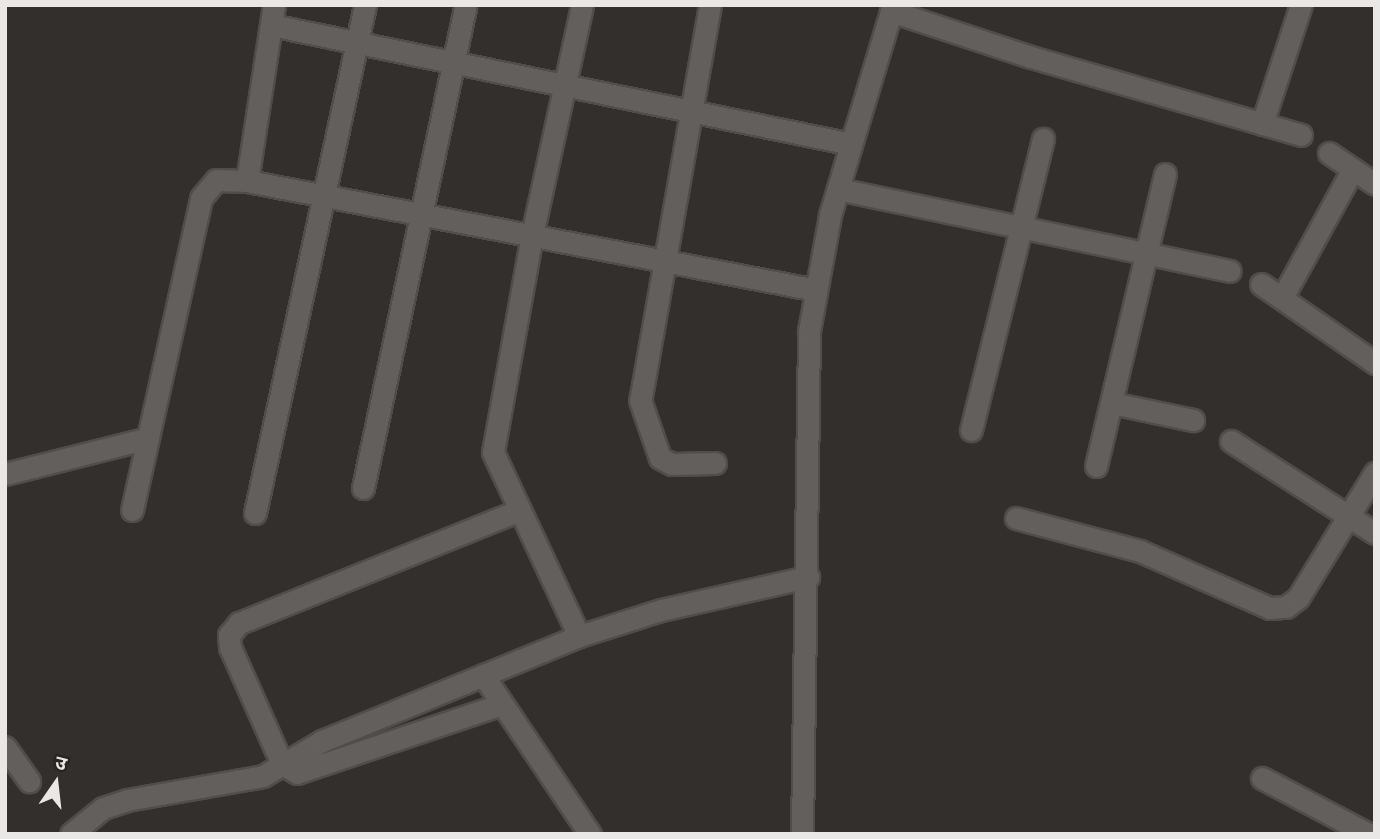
<!DOCTYPE html>
<meta charset="utf-8">
<style>
body{margin:0}
#map{position:relative;width:1380px;height:839px;overflow:hidden;background:#322f2d;font-family:"Open Sans","Noto Sans Devanagari",sans-serif}
div>[style]{position:absolute}
[style*='--x']{left:calc(var(--x)*1px);top:calc(var(--y)*1px);width:calc(var(--w)*1px);rotate:calc(var(--a)*1deg)}
.roads{filter:drop-shadow(2px 0 #504d4c) drop-shadow(-2px 0 #504d4c) drop-shadow(0 2px #504d4c) drop-shadow(0 -2px #504d4c)}
.minor>*{height:21px;margin:-10.5px;padding:0 10.5px;transform-origin:10.5px;border-radius:10.5px;background:#635f5d}
span{translate:-50% -50%;white-space:nowrap;text-align:center;line-height:1.15;-webkit-text-stroke:5px #282524;paint-order:stroke}
.frame{position:absolute;inset:0;border:7px solid #eae8e7;pointer-events:none}
.north{position:absolute;left:21px;top:748px;width:70px;height:70px;-webkit-text-stroke:5px #282524;paint-order:stroke;rotate:14deg;font-size:19px;font-weight:700;line-height:28px;text-align:center;color:#eae8e7}
.north::after{content:'';display:block;margin:auto;width:24px;height:32px;background:#eae8e7;clip-path:polygon(50% 0,100% 100%,50% 72%,0 100%)}
</style>
<div id="map">
<div class="roads">
<div class="minor">
<div style="--x:710;--y:5;--w:401;--a:100"></div>
<div style="--x:640;--y:400;--w:61;--a:71"></div>
<div style="--x:660;--y:458;--w:13;--a:27"></div>
<div style="--x:672;--y:464;--w:43;--a:-1.3"></div>
<div style="--x:891;--y:11;--w:147;--a:18.2"></div>
<div style="--x:1031;--y:57;--w:281;--a:16.1"></div>
<div style="--x:271;--y:25;--w:592;--a:11.59"></div>
<div style="--x:1262;--y:124;--w:125;--a:-71.9"></div>
<div style="--x:1329;--y:153;--w:55;--a:34"></div>
<div style="--x:247;--y:181;--w:178;--a:-81.3"></div>
<div style="--x:838;--y:189;--w:400;--a:11.8"></div>
<div style="--x:1261;--y:284;--w:139;--a:34.7"></div>
<div style="--x:1282;--y:298;--w:147;--a:-61.2"></div>
<div style="--x:1112;--y:403;--w:83;--a:11.9"></div>
<div style="--x:971;--y:430;--w:300;--a:-76.1"></div>
<div style="--x:1231;--y:441;--w:171;--a:32.6"></div>
<div style="--x:1096;--y:466;--w:300;--a:-76.7"></div>
<div style="--x:5;--y:474;--w:147;--a:-14.1"></div>
<div style="--x:363;--y:488;--w:494;--a:-78"></div>
<div style="--x:132;--y:510;--w:320;--a:-77.5"></div>
<div style="--x:201;--y:198;--w:23;--a:-50"></div>
<div style="--x:216;--y:180;--w:31;--a:2"></div>
<div style="--x:247;--y:181;--w:579;--a:10.84"></div>
<div style="--x:255;--y:513;--w:520;--a:-77.78"></div>
<div style="--x:1016;--y:518;--w:128;--a:14.9"></div>
<div style="--x:1140;--y:551;--w:142;--a:23.7"></div>
<div style="--x:1270;--y:608;--w:16;--a:-4"></div>
<div style="--x:1286;--y:607;--w:15;--a:-37"></div>
<div style="--x:1298;--y:598;--w:147;--a:-58.4"></div>
<div style="--x:579;--y:636;--w:203;--a:-115.1"></div>
<div style="--x:493;--y:452;--w:220;--a:-79.8"></div>
<div style="--x:532;--y:235;--w:235;--a:-77.7"></div>
<div style="--x:483;--y:675;--w:192;--a:56.1"></div>
<div style="--x:502;--y:704;--w:216;--a:161.4"></div>
<div style="--x:297;--y:773;--w:17;--a:-149"></div>
<div style="--x:282;--y:764;--w:128;--a:-114"></div>
<div style="--x:230;--y:647;--w:12;--a:-95"></div>
<div style="--x:229;--y:635;--w:16;--a:-50"></div>
<div style="--x:239;--y:623;--w:301;--a:-21.9"></div>
<div style="--x:5;--y:747;--w:42;--a:54.8"></div>
<div style="--x:1262;--y:778;--w:120;--a:27.8"></div>
<div style="--x:71;--y:834;--w:41;--a:-39.1"></div>
<div style="--x:103;--y:808;--w:25;--a:-18"></div>
<div style="--x:127;--y:800;--w:138;--a:-10"></div>
<div style="--x:263;--y:776;--w:69;--a:-30.7"></div>
<div style="--x:322;--y:741;--w:278;--a:-22.2"></div>
<div style="--x:579;--y:636;--w:86;--a:-17.6"></div>
<div style="--x:661;--y:610;--w:151;--a:-12.7"></div>
<div style="--x:802;--y:834;--w:503;--a:-89.2"></div>
<div style="--x:809;--y:331;--w:118;--a:-79.7"></div>
<div style="--x:830;--y:215;--w:219;--a:-73.3"></div>
</div>
</div>
<div class="frame"></div>
<div class="north">उ</div>
</div>
